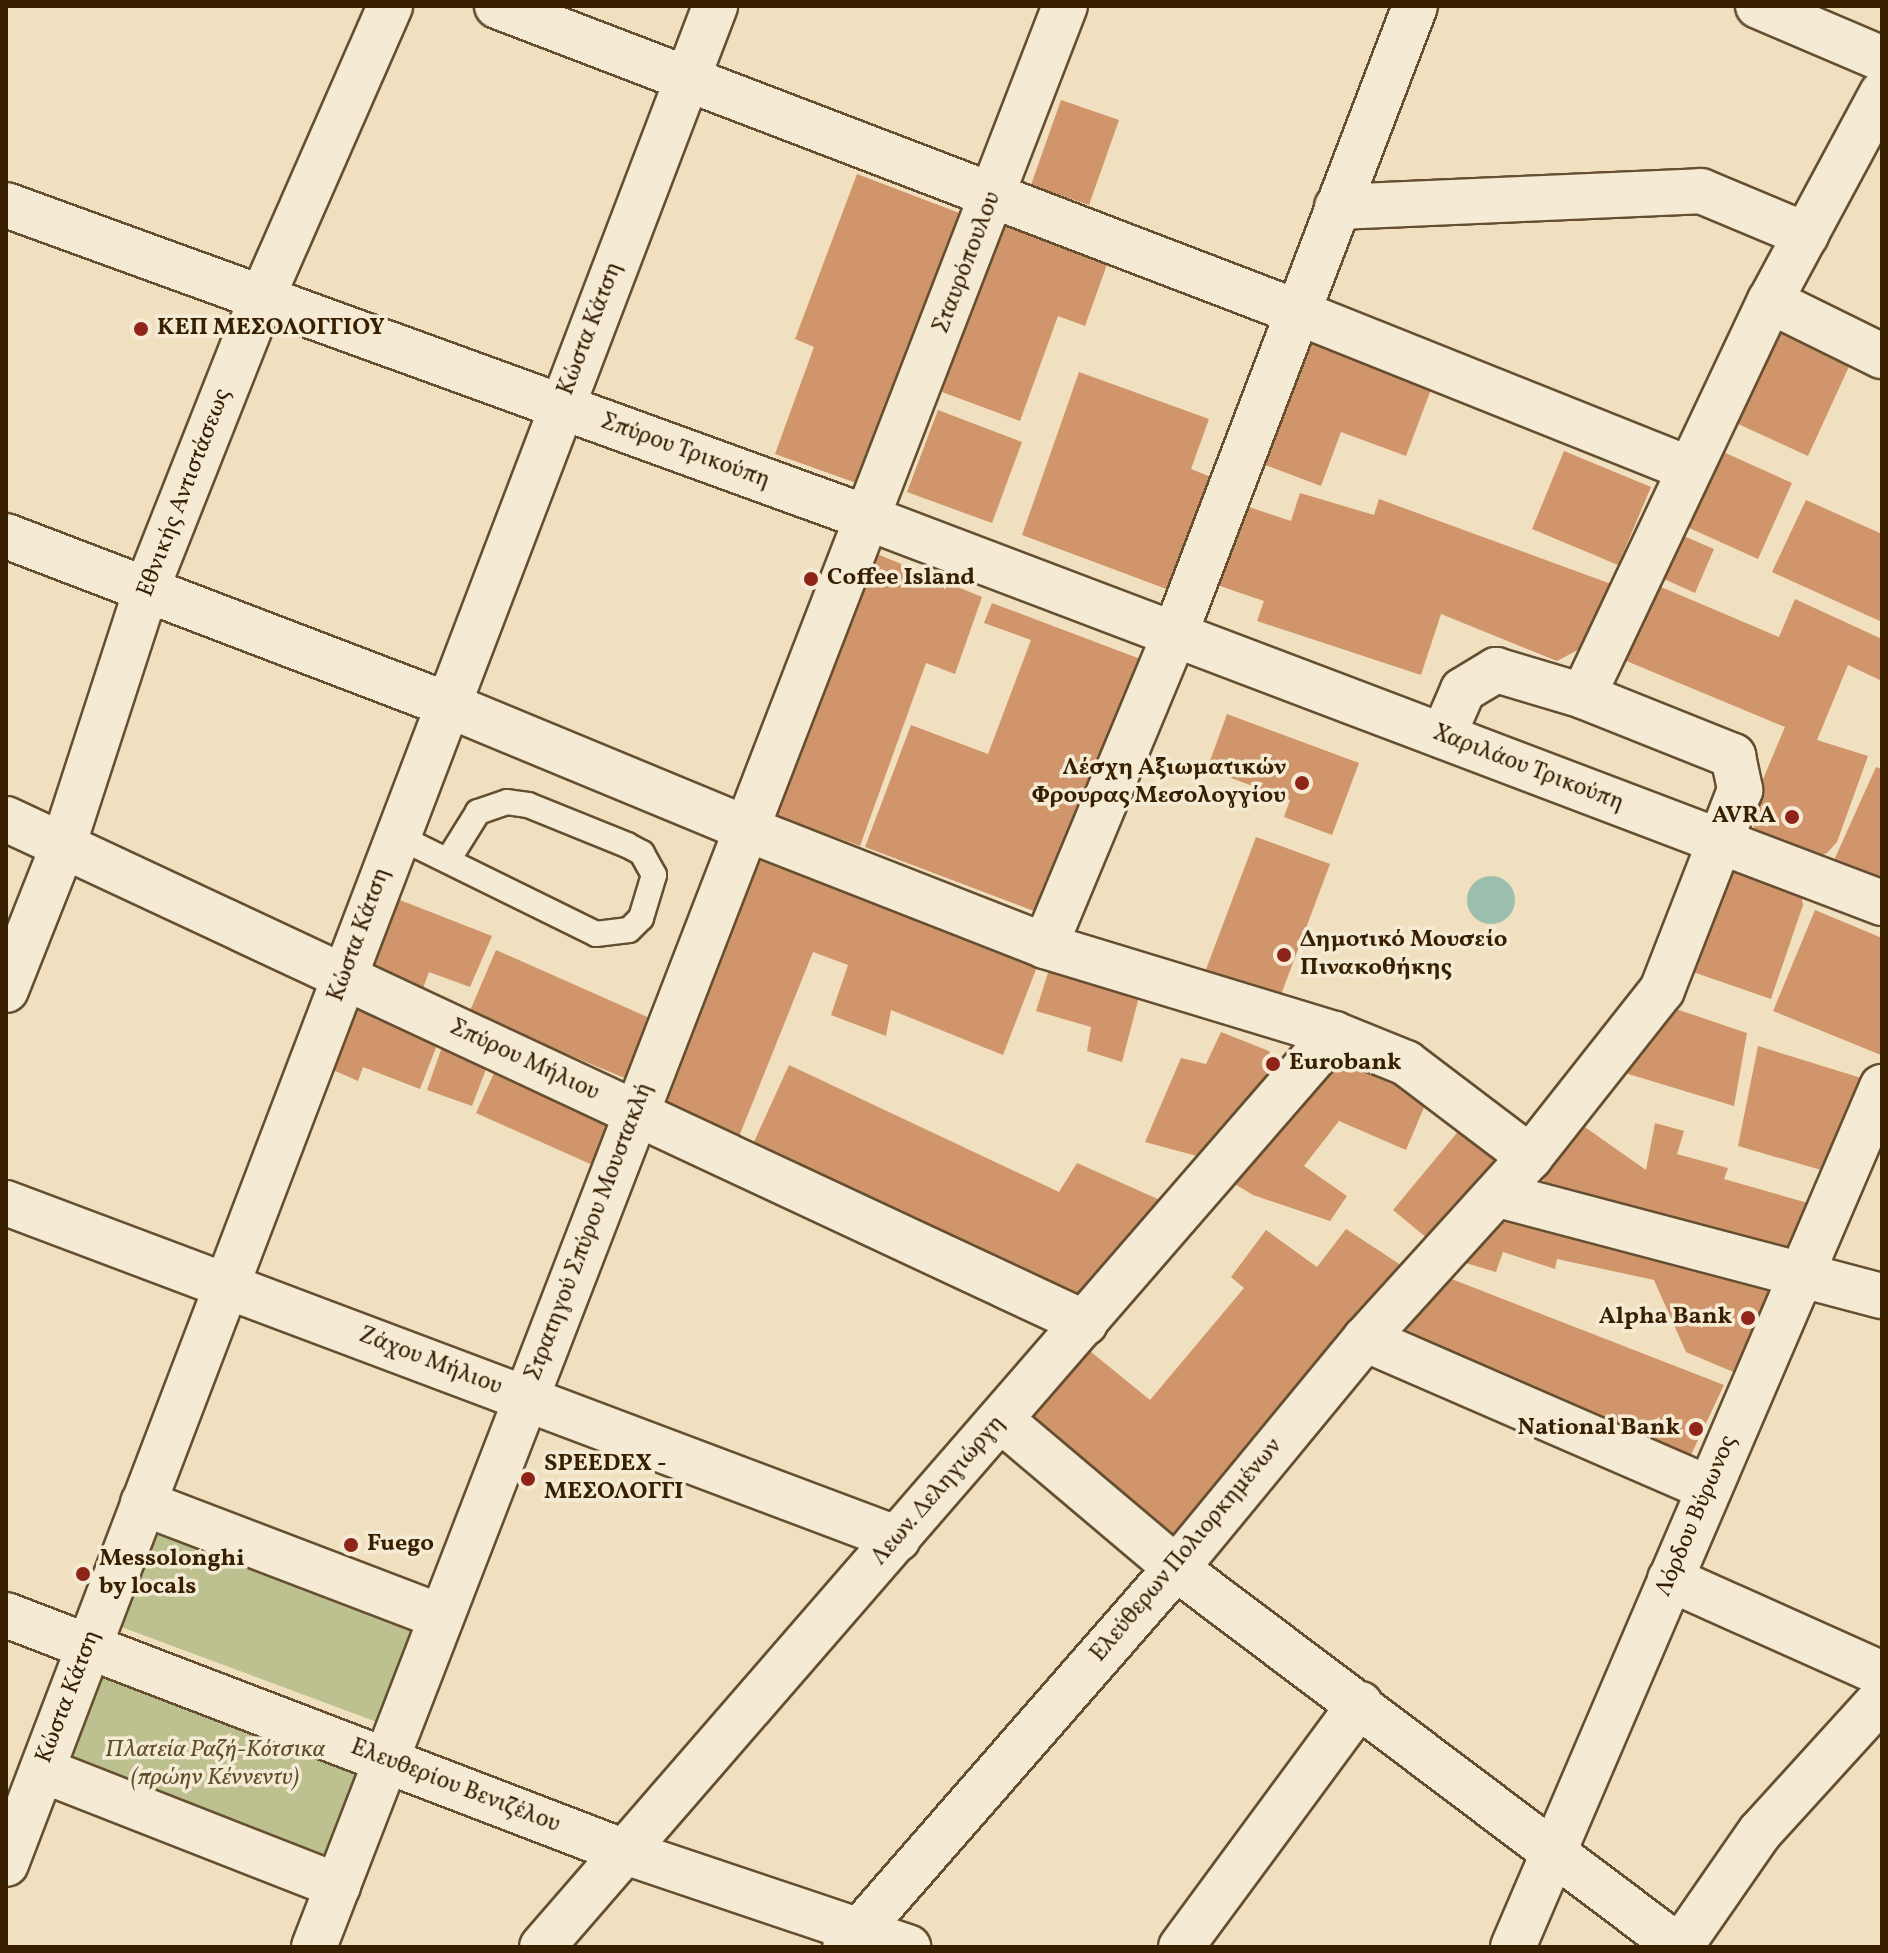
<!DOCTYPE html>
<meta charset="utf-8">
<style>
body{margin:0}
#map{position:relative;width:1888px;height:1953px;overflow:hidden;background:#f0e0bf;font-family:Vollkorn,serif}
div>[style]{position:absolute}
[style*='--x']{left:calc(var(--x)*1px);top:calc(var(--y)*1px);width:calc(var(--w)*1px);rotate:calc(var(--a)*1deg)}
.green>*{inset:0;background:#bdc18f}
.water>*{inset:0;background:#9bbead}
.round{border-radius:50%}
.building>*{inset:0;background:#d0956a}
.roads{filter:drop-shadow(2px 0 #654f30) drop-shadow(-2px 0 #654f30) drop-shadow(0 2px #654f30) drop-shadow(0 -2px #654f30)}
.lane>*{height:24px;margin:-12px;padding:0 12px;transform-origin:12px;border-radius:12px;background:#f5ebd5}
.street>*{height:44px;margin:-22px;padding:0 22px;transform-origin:22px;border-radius:22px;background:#f5ebd5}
.secondary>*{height:44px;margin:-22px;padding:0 22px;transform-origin:22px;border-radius:22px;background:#f5ebd5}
.dots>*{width:22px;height:22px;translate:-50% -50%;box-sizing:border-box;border:4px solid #f5ebd5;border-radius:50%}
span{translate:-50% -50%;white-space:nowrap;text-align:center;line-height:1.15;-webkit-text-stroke:7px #f5ebd5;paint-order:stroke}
.street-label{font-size:24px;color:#371f00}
.poi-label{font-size:24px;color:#371f00;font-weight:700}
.left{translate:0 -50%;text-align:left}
.right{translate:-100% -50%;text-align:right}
.park-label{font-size:24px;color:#5f502b;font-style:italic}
.frame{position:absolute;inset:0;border:8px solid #371f00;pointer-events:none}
</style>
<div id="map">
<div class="green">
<div style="clip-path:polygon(153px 1527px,422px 1629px,385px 1725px,116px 1625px)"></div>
<div style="clip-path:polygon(96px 1671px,366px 1772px,333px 1858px,64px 1757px)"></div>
</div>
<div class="water">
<div class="round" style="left:1467px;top:876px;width:48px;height:48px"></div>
</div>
<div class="building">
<div style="clip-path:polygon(1061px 100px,1119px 120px,1089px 205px,1031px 185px)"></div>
<div style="clip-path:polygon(857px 174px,962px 214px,862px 485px,775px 454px,814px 347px,795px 339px)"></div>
<div style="clip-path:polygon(1004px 216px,1110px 256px,1085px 326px,1058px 316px,1020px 421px,942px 392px)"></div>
<div style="clip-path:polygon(1778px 327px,1852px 360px,1808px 456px,1734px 422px)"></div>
<div style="clip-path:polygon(1310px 338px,1433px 384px,1406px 456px,1341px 432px,1321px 486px,1263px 464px)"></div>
<div style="clip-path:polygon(1079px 372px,1209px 419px,1191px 469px,1211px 477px,1169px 590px,1022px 535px)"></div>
<div style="clip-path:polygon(938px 410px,1022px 442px,992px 523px,907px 492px)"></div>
<div style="clip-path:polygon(1710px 446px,1792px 483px,1758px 559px,1676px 522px)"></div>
<div style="clip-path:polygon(1564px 451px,1651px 487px,1618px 565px,1532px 529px)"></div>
<div style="clip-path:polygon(1300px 493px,1374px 515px,1379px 499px,1614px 585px,1587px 645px,1557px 661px,1441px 614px,1421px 675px,1257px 621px,1264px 601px,1214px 584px,1240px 504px,1291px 521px)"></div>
<div style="clip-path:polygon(1806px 500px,1882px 534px,1882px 622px,1772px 572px)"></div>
<div style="clip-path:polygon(1672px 531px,1714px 549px,1695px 593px,1653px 574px)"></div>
<div style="clip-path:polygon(877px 554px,982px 597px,955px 674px,926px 663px,860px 846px,777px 816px)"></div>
<div style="clip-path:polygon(1647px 581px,1779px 637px,1795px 599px,1882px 639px,1882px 681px,1848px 665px,1817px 740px,1868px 756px,1837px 842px,1827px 853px,1816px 857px,1756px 834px,1750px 810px,1785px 727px,1612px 655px)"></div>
<div style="clip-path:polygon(992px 603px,1143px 660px,1047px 916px,865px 847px,911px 725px,988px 754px,1031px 640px,984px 623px)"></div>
<div style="clip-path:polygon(1227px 714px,1359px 763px,1332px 835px,1284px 817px,1290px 800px,1207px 769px)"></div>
<div style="clip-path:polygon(1876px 767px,1882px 769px,1882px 892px,1830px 869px)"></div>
<div style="clip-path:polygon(1256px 837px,1330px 864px,1276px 1008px,1202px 980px)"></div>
<div style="clip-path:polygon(759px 847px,1040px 959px,1003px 1055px,891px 1010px,886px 1036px,831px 1015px,848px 965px,813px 952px,738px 1139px,655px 1103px)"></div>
<div style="clip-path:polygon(1727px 870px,1801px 893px,1803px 905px,1771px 999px,1693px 972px)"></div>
<div style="clip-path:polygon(387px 895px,492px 936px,470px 987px,429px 972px,422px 991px,360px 968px)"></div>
<div style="clip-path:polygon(1815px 910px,1882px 938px,1881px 1055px,1773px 1011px)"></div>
<div style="clip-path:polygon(496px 950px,652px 1019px,629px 1080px,469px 1013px)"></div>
<div style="clip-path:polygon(1052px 960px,1140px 993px,1122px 1062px,1087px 1051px,1091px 1027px,1036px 1011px)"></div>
<div style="clip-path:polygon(357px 1005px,440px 1037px,420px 1089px,363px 1067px,358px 1081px,333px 1070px)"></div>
<div style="clip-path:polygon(1676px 1009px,1747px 1033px,1734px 1106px,1625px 1073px)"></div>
<div style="clip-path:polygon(1221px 1032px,1269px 1051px,1279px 1078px,1208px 1159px,1145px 1142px,1181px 1058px,1206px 1064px)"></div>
<div style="clip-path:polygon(1758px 1046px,1871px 1081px,1828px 1172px,1738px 1146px)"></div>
<div style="clip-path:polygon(442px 1047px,488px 1064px,472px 1106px,427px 1090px)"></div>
<div style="clip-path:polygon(1332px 1049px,1431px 1091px,1406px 1150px,1339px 1121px,1304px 1166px,1347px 1196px,1330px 1221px,1253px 1195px,1225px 1178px)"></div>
<div style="clip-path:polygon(499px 1062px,620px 1116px,597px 1167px,476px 1113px)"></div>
<div style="clip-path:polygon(789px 1065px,1059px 1192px,1077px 1163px,1169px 1204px,1083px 1301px,922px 1220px,753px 1144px)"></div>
<div style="clip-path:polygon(1466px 1122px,1512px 1161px,1439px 1248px,1393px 1210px)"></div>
<div style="clip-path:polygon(1655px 1123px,1684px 1131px,1677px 1154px,1728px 1168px,1724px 1179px,1815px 1205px,1793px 1253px,1545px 1184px,1541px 1174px,1582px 1125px,1646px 1170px)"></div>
<div style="clip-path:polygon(1502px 1206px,1777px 1280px,1738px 1374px,1686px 1352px,1654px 1280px,1557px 1259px,1555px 1269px,1503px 1252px,1496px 1272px,1452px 1259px)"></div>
<div style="clip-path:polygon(1346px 1229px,1407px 1269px,1179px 1544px,1023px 1419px,1085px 1347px,1150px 1400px,1244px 1288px,1231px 1277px,1266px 1230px,1317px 1267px)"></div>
<div style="clip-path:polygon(1449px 1278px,1724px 1385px,1690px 1457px,1401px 1337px)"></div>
</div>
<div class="roads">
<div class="lane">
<div style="--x:397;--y:836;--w:222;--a:26.2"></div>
<div style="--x:596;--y:934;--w:33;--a:-7"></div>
<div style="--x:629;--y:930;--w:17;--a:-45"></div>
<div style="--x:641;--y:918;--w:45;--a:-73.2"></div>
<div style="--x:654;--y:875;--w:25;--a:-119"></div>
<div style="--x:642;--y:853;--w:17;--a:-152"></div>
<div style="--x:627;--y:845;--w:107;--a:-158"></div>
<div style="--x:528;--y:805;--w:21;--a:-172"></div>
<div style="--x:507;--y:802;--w:31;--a:161"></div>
<div style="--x:478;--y:812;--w:57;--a:122"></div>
</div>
<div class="street">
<div style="--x:497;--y:6;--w:857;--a:20.93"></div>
<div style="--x:1297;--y:312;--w:420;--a:21.8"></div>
<div style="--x:1758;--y:6;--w:135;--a:23.1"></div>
<div style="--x:6;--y:205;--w:917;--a:19.96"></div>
<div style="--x:868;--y:518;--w:1085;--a:20.79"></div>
<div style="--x:1337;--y:207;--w:364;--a:-2.5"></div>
<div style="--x:1701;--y:191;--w:114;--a:22.7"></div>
<div style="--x:1770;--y:301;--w:125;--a:26.2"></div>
<div style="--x:6;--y:536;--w:473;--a:20.9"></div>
<div style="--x:448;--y:705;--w:324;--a:22.5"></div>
<div style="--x:1583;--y:696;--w:437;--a:-64.7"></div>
<div style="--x:1770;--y:301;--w:236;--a:-61.7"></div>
<div style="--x:1443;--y:736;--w:50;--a:-66.5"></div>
<div style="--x:1463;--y:690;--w:39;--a:-31"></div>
<div style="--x:1496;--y:670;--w:91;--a:16.6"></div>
<div style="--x:1583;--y:696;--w:162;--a:21.8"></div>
<div style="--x:1733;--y:756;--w:35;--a:78"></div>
<div style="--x:1740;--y:790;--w:215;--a:111.3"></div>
<div style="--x:1662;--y:990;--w:213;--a:128.3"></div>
<div style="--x:6;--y:819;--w:1191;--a:25.04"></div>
<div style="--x:1045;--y:946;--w:338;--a:-67.4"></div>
<div style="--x:1175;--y:634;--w:672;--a:-69.08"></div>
<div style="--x:6;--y:990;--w:155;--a:-68.4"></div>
<div style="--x:63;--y:846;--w:266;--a:-72"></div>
<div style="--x:145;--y:593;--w:317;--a:-68.4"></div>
<div style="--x:262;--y:298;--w:319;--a:-66.3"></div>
<div style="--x:1499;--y:1195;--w:396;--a:14.8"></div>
<div style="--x:6;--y:1203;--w:953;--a:20.64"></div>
<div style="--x:1365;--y:1339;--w:374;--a:23.5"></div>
<div style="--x:1001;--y:1420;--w:229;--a:40.2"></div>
<div style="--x:1176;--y:1568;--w:630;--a:37"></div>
<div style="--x:143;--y:1503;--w:319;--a:20.9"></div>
<div style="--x:1670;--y:1579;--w:232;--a:24.1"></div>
<div style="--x:42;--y:1770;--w:318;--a:21.4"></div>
<div style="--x:6;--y:1864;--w:1989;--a:-69.11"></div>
<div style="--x:542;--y:1947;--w:1209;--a:-49.06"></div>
<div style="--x:1181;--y:1947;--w:302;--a:-53.6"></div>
<div style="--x:1513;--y:1947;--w:936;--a:-66.78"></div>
</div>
<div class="secondary">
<div style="--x:747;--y:829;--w:320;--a:21.4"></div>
<div style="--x:1045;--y:946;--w:302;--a:16.9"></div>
<div style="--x:1334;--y:1034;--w:78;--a:21.9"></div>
<div style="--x:1406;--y:1063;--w:156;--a:37.2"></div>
<div style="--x:1530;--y:1157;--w:246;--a:132.2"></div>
<div style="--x:1365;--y:1339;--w:297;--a:129.5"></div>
<div style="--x:1176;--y:1568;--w:503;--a:131.13"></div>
<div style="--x:6;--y:1615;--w:663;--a:20.95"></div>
<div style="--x:625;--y:1852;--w:299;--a:18.6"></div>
<div style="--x:314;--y:1947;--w:2081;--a:-68.85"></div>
<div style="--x:1680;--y:1947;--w:140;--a:-55.2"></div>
<div style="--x:1760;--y:1832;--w:181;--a:-47.7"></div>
</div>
</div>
<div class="dots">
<div style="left:141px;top:329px;background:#8f2418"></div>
<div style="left:811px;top:579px;background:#8f2418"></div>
<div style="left:1302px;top:783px;background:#8f2418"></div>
<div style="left:1792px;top:817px;background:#8f2418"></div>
<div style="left:1284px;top:955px;background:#8f2418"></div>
<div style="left:1273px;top:1064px;background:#8f2418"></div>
<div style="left:1748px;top:1318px;background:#8f2418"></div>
<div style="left:1696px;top:1429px;background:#8f2418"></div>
<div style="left:528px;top:1479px;background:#8f2418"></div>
<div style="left:351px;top:1545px;background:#8f2418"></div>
<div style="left:83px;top:1574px;background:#8f2418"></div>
</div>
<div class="street-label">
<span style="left:968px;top:263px;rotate:-69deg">Σταυρόπουλου</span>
<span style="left:591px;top:329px;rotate:-69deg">Κώστα Κάτση</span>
<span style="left:685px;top:452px;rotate:20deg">Σπύρου Τρικούπη</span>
<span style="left:185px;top:493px;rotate:-69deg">Εθνικής Αντιστάσεως</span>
<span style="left:1528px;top:769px;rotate:21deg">Χαριλάου Τρικούπη</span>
<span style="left:360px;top:935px;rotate:-70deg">Κώστα Κάτση</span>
<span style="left:524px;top:1061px;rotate:25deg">Σπύρου Μήλιου</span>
<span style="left:590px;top:1232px;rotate:-69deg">Στρατηγού Σπύρου Μουστακλή</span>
<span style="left:430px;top:1362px;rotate:21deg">Ζάχου Μήλιου</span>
<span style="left:939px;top:1491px;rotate:-49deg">Λεων. Δεληγιώργη</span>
<span style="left:1697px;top:1516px;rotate:-67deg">Λόρδου Βύρωνος</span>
<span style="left:1187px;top:1551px;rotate:-50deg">Ελεύθερων Πολιορκημένων</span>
<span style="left:69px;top:1697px;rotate:-69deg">Κώστα Κάτση</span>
<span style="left:455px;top:1787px;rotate:21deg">Ελευθερίου Βενιζέλου</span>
</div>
<div class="poi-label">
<span class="left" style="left:157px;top:329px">ΚΕΠ ΜΕΣΟΛΟΓΓΙΟΥ</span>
<span class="left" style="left:827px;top:579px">Coffee Island</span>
<span class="right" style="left:1286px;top:783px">Λέσχη Αξιωματικών<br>Φρουρας Μεσολογγίου</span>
<span class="right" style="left:1776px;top:817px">AVRA</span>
<span class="left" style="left:1300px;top:955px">Δημοτικό Μουσείο<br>Πινακοθήκης</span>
<span class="left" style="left:1289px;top:1064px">Eurobank</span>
<span class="right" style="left:1732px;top:1318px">Alpha Bank</span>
<span class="right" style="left:1680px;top:1429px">National Bank</span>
<span class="left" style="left:544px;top:1479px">SPEEDEX -<br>ΜΕΣΟΛΟΓΓΙ</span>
<span class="left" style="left:367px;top:1545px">Fuego</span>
<span class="left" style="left:99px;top:1574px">Messolonghi<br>by locals</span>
</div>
<div class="park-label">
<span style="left:215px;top:1765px">Πλατεία Ραζή-Κότσικα<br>(πρώην Κέννεντυ)</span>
</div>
<div class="frame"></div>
</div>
